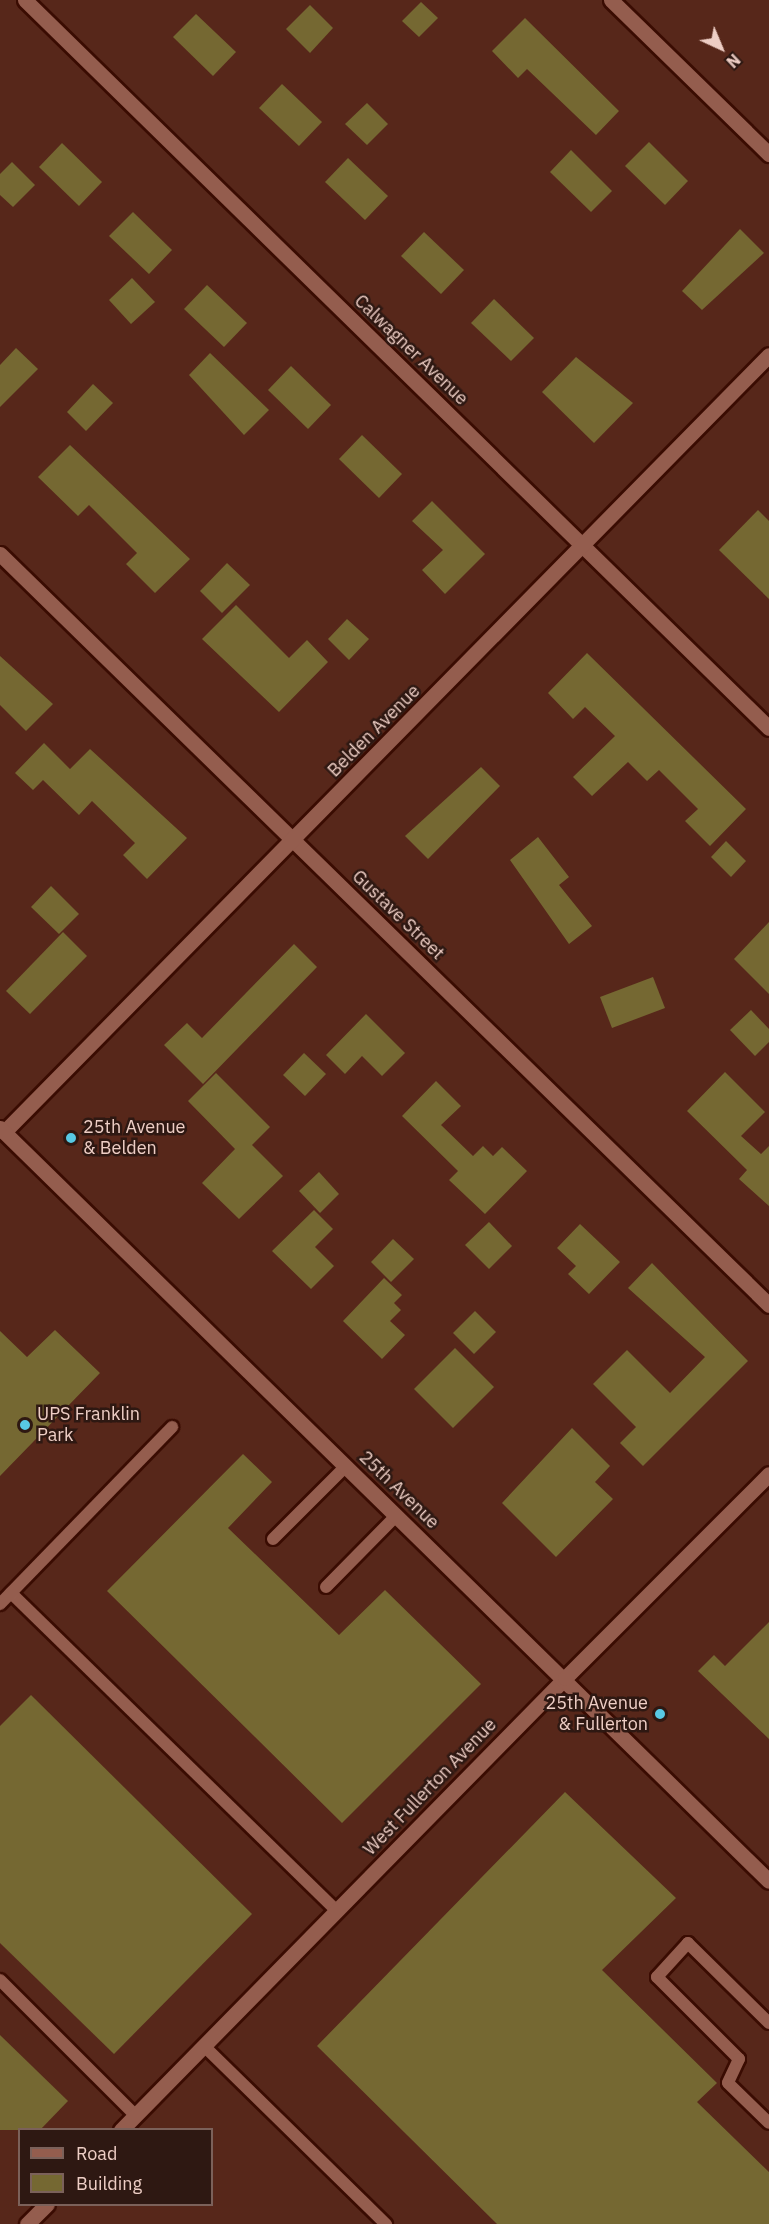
<!DOCTYPE html>
<style>
body{margin:0}
#map{position:relative;width:769px;height:2224px;overflow:hidden;background:#57271a;font-family:"IBM Plex Sans",sans-serif}
div>[style]{position:absolute}
[style*='--x']{left:calc(var(--x)*1px);top:calc(var(--y)*1px);width:calc(var(--w)*1px);rotate:calc(var(--a)*1deg)}
.building>*{inset:0;background:#756832}
.roads{filter:drop-shadow(2px 0 #3a0c02) drop-shadow(-2px 0 #3a0c02) drop-shadow(0 2px #3a0c02) drop-shadow(0 -2px #3a0c02)}
.lane>*{height:12px;margin:-6px;padding:0 6px;transform-origin:6px;border-radius:6px;background:#945d4e}
.street>*{height:15px;margin:-7.5px;padding:0 7.5px;transform-origin:7.5px;border-radius:7.5px;background:#945d4e}
.secondary>*{height:15px;margin:-7.5px;padding:0 7.5px;transform-origin:7.5px;border-radius:7.5px;background:#945d4e}
.dots>*{width:16px;height:16px;translate:-50% -50%;box-sizing:border-box;border:3px solid #2e1812;border-radius:50%}
span{translate:-50% -50%;white-space:nowrap;text-align:center;line-height:1.15;-webkit-text-stroke:5px #2e1812;paint-order:stroke}
.street-label{font-size:18px;color:#eecec5}
.poi-label{font-size:18px;color:#eecec5}
.left{translate:0 -50%;text-align:left}
.right{translate:-100% -50%;text-align:right}
.legend{position:absolute;left:18px;top:2128px;width:195px;height:78px;box-sizing:border-box;background:#2e1812;border:2px solid #7b615a;margin:0;padding:8px 10px;list-style:none;font-size:18px;color:#eecec5}
.legend li{display:flex;align-items:center;gap:12px;height:30px}
.legend b{width:30px;border:2px solid #7b615a}
.north{position:absolute;left:691px;top:18px;width:60px;height:60px;-webkit-text-stroke:4px #2e1812;paint-order:stroke;rotate:136deg;font-size:16px;font-weight:700;line-height:24px;text-align:center;color:#eecec5}
.north::after{content:'';display:block;margin:auto;width:21px;height:27px;background:#eecec5;clip-path:polygon(50% 0,100% 100%,50% 72%,0 100%)}
</style>
<div id="map">
<div class="building">
<div style="clip-path:polygon(421px 2px,438px 18px,419px 37px,402px 21px)"></div>
<div style="clip-path:polygon(310px 5px,333px 28px,310px 53px,286px 29px)"></div>
<div style="clip-path:polygon(196px 14px,236px 52px,213px 76px,173px 37px)"></div>
<div style="clip-path:polygon(525px 18px,619px 111px,596px 135px,527px 69px,518px 78px,492px 51px)"></div>
<div style="clip-path:polygon(282px 84px,322px 122px,299px 146px,259px 108px)"></div>
<div style="clip-path:polygon(367px 103px,388px 124px,367px 145px,345px 124px)"></div>
<div style="clip-path:polygon(649px 142px,688px 181px,665px 205px,625px 166px)"></div>
<div style="clip-path:polygon(62px 143px,102px 182px,79px 206px,39px 167px)"></div>
<div style="clip-path:polygon(571px 150px,612px 191px,591px 212px,550px 172px)"></div>
<div style="clip-path:polygon(348px 158px,388px 196px,365px 220px,325px 182px)"></div>
<div style="clip-path:polygon(12px 162px,35px 185px,13px 207px,0 195px,0 174px)"></div>
<div style="clip-path:polygon(133px 212px,172px 250px,149px 274px,109px 236px)"></div>
<div style="clip-path:polygon(740px 229px,764px 253px,702px 310px,682px 291px)"></div>
<div style="clip-path:polygon(424px 232px,464px 270px,441px 294px,401px 256px)"></div>
<div style="clip-path:polygon(132px 278px,155px 302px,131px 324px,109px 300px)"></div>
<div style="clip-path:polygon(207px 285px,247px 323px,224px 347px,184px 309px)"></div>
<div style="clip-path:polygon(494px 299px,534px 338px,511px 361px,471px 323px)"></div>
<div style="clip-path:polygon(16px 348px,38px 369px,0 407px,0 365px)"></div>
<div style="clip-path:polygon(210px 353px,269px 410px,244px 435px,189px 375px)"></div>
<div style="clip-path:polygon(576px 357px,633px 403px,594px 443px,542px 392px)"></div>
<div style="clip-path:polygon(291px 366px,331px 405px,308px 429px,268px 390px)"></div>
<div style="clip-path:polygon(93px 384px,113px 403px,86px 431px,67px 412px)"></div>
<div style="clip-path:polygon(362px 435px,402px 474px,379px 498px,339px 459px)"></div>
<div style="clip-path:polygon(70px 445px,190px 559px,155px 593px,126px 564px,137px 553px,89px 505px,78px 516px,38px 477px)"></div>
<div style="clip-path:polygon(432px 501px,485px 554px,445px 594px,422px 570px,443px 550px,412px 521px)"></div>
<div style="clip-path:polygon(758px 510px,769px 521px,769px 599px,719px 550px)"></div>
<div style="clip-path:polygon(227px 563px,250px 585px,222px 613px,200px 591px)"></div>
<div style="clip-path:polygon(236px 605px,289px 658px,307px 640px,328px 662px,279px 712px,202px 639px)"></div>
<div style="clip-path:polygon(347px 619px,369px 639px,349px 660px,328px 639px)"></div>
<div style="clip-path:polygon(587px 653px,746px 809px,710px 846px,685px 821px,698px 809px,659px 770px,647px 781px,628px 762px,592px 796px,573px 777px,615px 736px,585px 707px,573px 719px,548px 693px)"></div>
<div style="clip-path:polygon(0 656px,53px 704px,26px 731px,0 705px)"></div>
<div style="clip-path:polygon(44px 743px,70px 769px,90px 749px,187px 838px,147px 879px,123px 855px,135px 843px,92px 801px,79px 815px,43px 780px,33px 790px,15px 773px)"></div>
<div style="clip-path:polygon(481px 767px,500px 786px,428px 859px,405px 836px)"></div>
<div style="clip-path:polygon(538px 837px,569px 877px,559px 885px,592px 926px,569px 944px,510px 860px)"></div>
<div style="clip-path:polygon(726px 841px,746px 861px,731px 877px,711px 857px)"></div>
<div style="clip-path:polygon(51px 886px,79px 914px,59px 934px,31px 907px)"></div>
<div style="clip-path:polygon(769px 922px,769px 994px,734px 959px)"></div>
<div style="clip-path:polygon(63px 932px,87px 956px,30px 1014px,6px 991px)"></div>
<div style="clip-path:polygon(294px 944px,317px 967px,203px 1084px,164px 1045px,187px 1023px,202px 1038px)"></div>
<div style="clip-path:polygon(653px 977px,665px 1008px,612px 1028px,600px 997px)"></div>
<div style="clip-path:polygon(751px 1010px,769px 1029px,769px 1042px,755px 1056px,730px 1030px)"></div>
<div style="clip-path:polygon(366px 1014px,405px 1053px,382px 1076px,362px 1056px,345px 1074px,326px 1055px)"></div>
<div style="clip-path:polygon(304px 1053px,326px 1074px,305px 1096px,283px 1075px)"></div>
<div style="clip-path:polygon(725px 1072px,765px 1112px,741px 1136px,761px 1154px,769px 1146px,769px 1206px,739px 1179px,747px 1170px,687px 1111px)"></div>
<div style="clip-path:polygon(216px 1073px,270px 1127px,252px 1145px,283px 1176px,239px 1219px,202px 1183px,235px 1149px,188px 1101px)"></div>
<div style="clip-path:polygon(436px 1081px,461px 1106px,441px 1125px,473px 1156px,483px 1146px,493px 1156px,502px 1147px,527px 1171px,485px 1214px,449px 1180px,458px 1171px,402px 1116px)"></div>
<div style="clip-path:polygon(319px 1172px,339px 1194px,320px 1213px,299px 1191px)"></div>
<div style="clip-path:polygon(314px 1210px,333px 1229px,315px 1247px,334px 1266px,311px 1289px,272px 1251px)"></div>
<div style="clip-path:polygon(489px 1222px,512px 1246px,489px 1269px,465px 1245px)"></div>
<div style="clip-path:polygon(580px 1224px,620px 1262px,589px 1294px,568px 1274px,576px 1266px,557px 1248px)"></div>
<div style="clip-path:polygon(393px 1239px,414px 1259px,391px 1282px,371px 1262px)"></div>
<div style="clip-path:polygon(652px 1263px,748px 1361px,643px 1466px,620px 1443px,636px 1427px,593px 1384px,627px 1350px,670px 1393px,705px 1357px,628px 1288px)"></div>
<div style="clip-path:polygon(384px 1278px,402px 1295px,394px 1303px,401px 1310px,390px 1321px,405px 1335px,382px 1359px,343px 1321px)"></div>
<div style="clip-path:polygon(475px 1311px,496px 1332px,474px 1354px,453px 1333px)"></div>
<div style="clip-path:polygon(55px 1330px,100px 1373px,0 1476px,0 1331px,27px 1357px)"></div>
<div style="clip-path:polygon(455px 1348px,494px 1387px,453px 1428px,414px 1389px)"></div>
<div style="clip-path:polygon(572px 1428px,610px 1466px,595px 1482px,613px 1499px,556px 1557px,502px 1503px)"></div>
<div style="clip-path:polygon(243px 1454px,272px 1482px,228px 1528px,339px 1635px,385px 1590px,481px 1684px,342px 1823px,107px 1591px)"></div>
<div style="clip-path:polygon(769px 1622px,769px 1739px,698px 1671px,714px 1655px,725px 1666px)"></div>
<div style="clip-path:polygon(31px 1695px,252px 1914px,114px 2054px,0 1943px,0 1726px)"></div>
<div style="clip-path:polygon(565px 1792px,676px 1898px,602px 1970px,717px 2083px,697px 2102px,769px 2172px,769px 2224px,497px 2224px,317px 2046px)"></div>
<div style="clip-path:polygon(0 2035px,68px 2101px,40px 2130px,0 2130px)"></div>
</div>
<div class="roads">
<div class="lane">
<div style="--x:273;--y:1539;--w:103;--a:-45"></div>
<div style="--x:326;--y:1587;--w:101;--a:-45.4"></div>
<div style="--x:11;--y:1593;--w:454;--a:44.3"></div>
<div style="--x:0;--y:1604;--w:247;--a:-45.8"></div>
<div style="--x:0;--y:1980;--w:191;--a:45"></div>
<div style="--x:769;--y:2023;--w:114;--a:-135.4"></div>
<div style="--x:688;--y:1943;--w:46;--a:132.4"></div>
<div style="--x:657;--y:1977;--w:116;--a:45"></div>
<div style="--x:739;--y:2059;--w:26;--a:115"></div>
<div style="--x:728;--y:2083;--w:57;--a:44.3"></div>
<div style="--x:204;--y:2046;--w:255;--a:44.4"></div>
</div>
<div class="street">
<div style="--x:25;--y:0;--w:1041;--a:44.38"></div>
<div style="--x:611;--y:0;--w:221;--a:44.3"></div>
<div style="--x:0;--y:554;--w:1075;--a:44.32"></div>
<div style="--x:4;--y:1132;--w:1090;--a:-45.45"></div>
<div style="--x:121;--y:2130;--w:634;--a:-45.51"></div>
<div style="--x:27;--y:2224;--w:28;--a:-45"></div>
</div>
<div class="secondary">
<div style="--x:0;--y:1128;--w:1076;--a:44.4"></div>
<div style="--x:565;--y:1678;--w:288;--a:-45"></div>
</div>
</div>
<div class="dots">
<div style="left:71px;top:1138px;background:#58c9e4"></div>
<div style="left:25px;top:1425px;background:#58c9e4"></div>
<div style="left:660px;top:1714px;background:#58c9e4"></div>
</div>
<div class="street-label">
<span style="left:411px;top:350px;rotate:44deg">Calwagner Avenue</span>
<span style="left:374px;top:731px;rotate:-45deg">Belden Avenue</span>
<span style="left:398px;top:915px;rotate:44deg">Gustave Street</span>
<span style="left:399px;top:1490px;rotate:44deg">25th Avenue</span>
<span style="left:430px;top:1787px;rotate:-46deg">West Fullerton Avenue</span>
</div>
<div class="poi-label">
<span class="left" style="left:83px;top:1138px">25th Avenue<br>&amp; Belden</span>
<span class="left" style="left:37px;top:1425px">UPS Franklin<br>Park</span>
<span class="right" style="left:648px;top:1714px">25th Avenue<br>&amp; Fullerton</span>
</div>
<ul class="legend">
<li><b style="height:8px;background:#945d4e"></b>Road</li>
<li><b style="height:16px;background:#756832"></b>Building</li>
</ul>
<div class="north">N</div>
</div>
